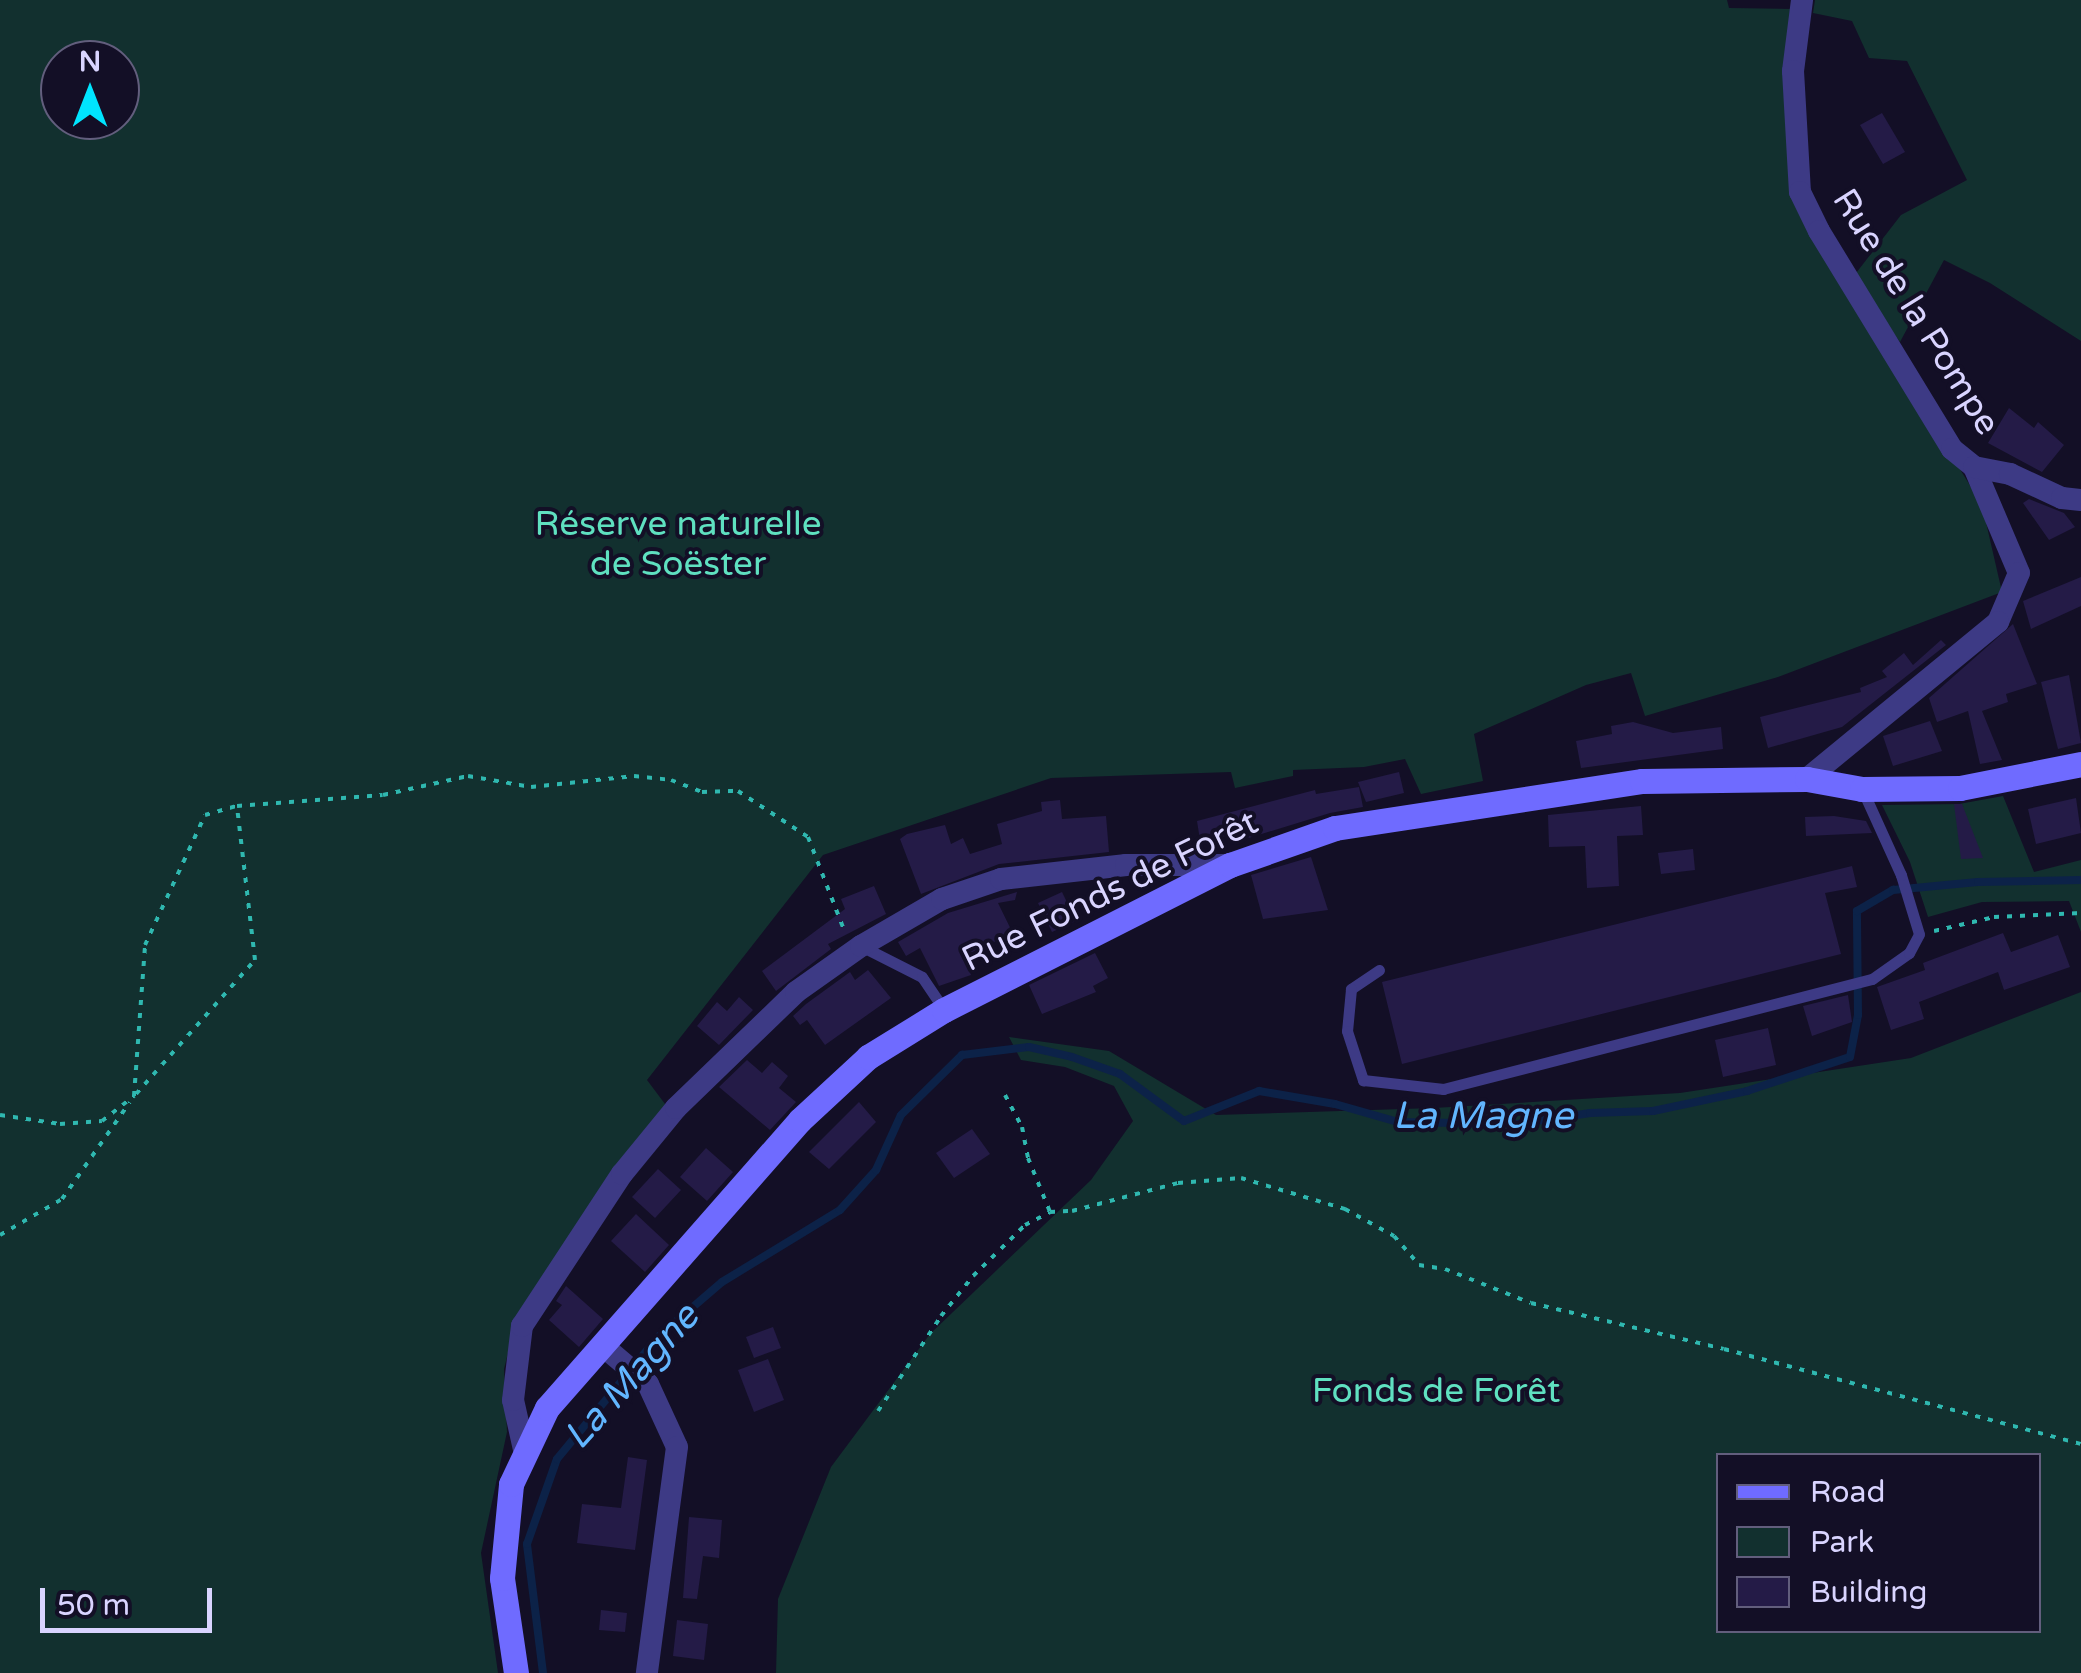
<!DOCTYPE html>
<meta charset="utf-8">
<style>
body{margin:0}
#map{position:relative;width:2081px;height:1673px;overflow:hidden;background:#130f26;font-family:"Varela Round",sans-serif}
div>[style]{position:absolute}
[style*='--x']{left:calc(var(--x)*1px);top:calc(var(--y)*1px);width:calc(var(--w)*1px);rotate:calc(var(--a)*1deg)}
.green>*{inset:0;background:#12302f}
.stream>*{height:8px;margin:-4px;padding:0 4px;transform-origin:4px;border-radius:4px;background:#0c2248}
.building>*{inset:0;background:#241b47}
.path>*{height:4px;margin-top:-2px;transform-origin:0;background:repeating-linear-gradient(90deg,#2fb8b0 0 5px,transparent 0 13px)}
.service>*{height:11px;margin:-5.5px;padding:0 5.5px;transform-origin:5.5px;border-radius:5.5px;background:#3d3a85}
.minor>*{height:22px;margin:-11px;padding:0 11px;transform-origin:11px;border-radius:11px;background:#3d3a85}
.secondary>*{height:25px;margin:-12.5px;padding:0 12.5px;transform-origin:12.5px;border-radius:12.5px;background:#6f6bff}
span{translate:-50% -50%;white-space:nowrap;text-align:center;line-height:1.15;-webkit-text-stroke:8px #130f26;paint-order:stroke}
.street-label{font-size:35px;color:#d9d4ff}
.park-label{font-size:35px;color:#5fe0c0}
.water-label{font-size:38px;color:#62b6ff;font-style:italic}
.legend{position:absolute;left:1716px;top:1453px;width:325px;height:180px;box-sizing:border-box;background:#130f26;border:2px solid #625e7d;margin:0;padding:12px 18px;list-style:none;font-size:30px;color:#d9d4ff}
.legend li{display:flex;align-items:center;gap:20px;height:50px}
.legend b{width:50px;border:2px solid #625e7d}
.north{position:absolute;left:40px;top:40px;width:100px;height:100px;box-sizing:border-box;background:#130f26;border:2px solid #625e7d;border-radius:50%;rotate:0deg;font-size:28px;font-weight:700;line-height:40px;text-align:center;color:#d9d4ff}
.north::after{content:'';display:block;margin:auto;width:35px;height:45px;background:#00e5ff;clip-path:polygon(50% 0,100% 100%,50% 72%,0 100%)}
.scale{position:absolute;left:40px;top:1588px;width:172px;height:45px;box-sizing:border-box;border:5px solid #d9d4ff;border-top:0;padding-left:12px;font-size:30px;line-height:35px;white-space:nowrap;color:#d9d4ff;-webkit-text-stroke:8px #130f26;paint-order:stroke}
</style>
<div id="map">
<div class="green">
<div style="clip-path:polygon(evenodd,0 0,1727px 0,1729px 8px,1792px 9px,1797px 204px,1982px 505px,2002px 592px,1778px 677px,1645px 716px,1631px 673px,1586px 685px,1474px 734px,1483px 781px,1421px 794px,1405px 759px,1364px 767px,1293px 770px,1293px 776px,1235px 788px,1231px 772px,1051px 778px,823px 855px,647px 1080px,668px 1108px,515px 1325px,504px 1369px,507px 1432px,481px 1553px,498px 1673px,0 1673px,0 0,60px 60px,120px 60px,120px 120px,60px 120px,60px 60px)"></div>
<div style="clip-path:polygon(1815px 0,2081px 0,2081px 341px,1990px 283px,1944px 260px,1900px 342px,1853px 277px,1901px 215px,1967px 180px,1907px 61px,1869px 58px,1852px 21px,1813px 13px)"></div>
<div style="clip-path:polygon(2003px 796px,2034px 872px,2081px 860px,2081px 932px,2069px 901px,1982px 902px,1928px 917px,1910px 862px,1882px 805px,1959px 804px)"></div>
<div style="clip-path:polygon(evenodd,2081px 992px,2081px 1673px,776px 1673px,778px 1599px,831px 1467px,930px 1334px,1091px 1180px,1133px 1121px,1114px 1086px,1065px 1067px,1021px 1060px,1009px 1037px,1109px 1051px,1216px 1115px,1434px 1108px,1680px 1093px,1911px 1058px,2081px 992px,1718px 1456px,2038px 1456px,2038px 1630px,1718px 1630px,1718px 1456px)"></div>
</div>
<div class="stream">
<div style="--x:543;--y:1673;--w:130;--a:-97.1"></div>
<div style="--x:527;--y:1544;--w:90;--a:-70.6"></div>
<div style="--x:557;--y:1459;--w:158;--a:-50.4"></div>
<div style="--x:658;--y:1337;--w:84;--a:-40.7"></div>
<div style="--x:722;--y:1282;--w:138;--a:-31.4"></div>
<div style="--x:840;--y:1210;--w:54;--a:-48"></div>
<div style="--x:876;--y:1170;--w:60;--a:-65.6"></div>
<div style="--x:901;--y:1115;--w:86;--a:-44.5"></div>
<div style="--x:962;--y:1055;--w:67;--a:-6.8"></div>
<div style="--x:1029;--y:1047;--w:44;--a:13.1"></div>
<div style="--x:1072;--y:1057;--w:51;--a:19.5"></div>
<div style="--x:1120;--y:1074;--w:79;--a:36.3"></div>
<div style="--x:1184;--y:1121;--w:81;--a:-21.8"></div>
<div style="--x:1259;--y:1091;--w:77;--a:9.7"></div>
<div style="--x:1335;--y:1104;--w:66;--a:15.9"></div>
<div style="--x:1398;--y:1122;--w:119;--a:1"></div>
<div style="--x:1517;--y:1124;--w:74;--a:-8.6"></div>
<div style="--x:1590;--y:1113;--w:63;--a:-1.8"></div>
<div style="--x:1653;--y:1111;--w:96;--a:-12"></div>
<div style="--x:1747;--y:1091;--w:108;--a:-18.3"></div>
<div style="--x:1850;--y:1057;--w:43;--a:-79.2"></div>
<div style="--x:1858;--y:1015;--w:104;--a:-90.6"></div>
<div style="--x:1857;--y:911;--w:42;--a:-30.3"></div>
<div style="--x:1893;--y:890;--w:85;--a:-5.4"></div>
<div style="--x:1978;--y:882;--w:103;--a:-1.1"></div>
</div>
<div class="building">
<div style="clip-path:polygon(1882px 113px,1905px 152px,1883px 164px,1860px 125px)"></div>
<div style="clip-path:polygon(2009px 408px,2034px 428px,2038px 422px,2064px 445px,2042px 472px,1988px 443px)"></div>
<div style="clip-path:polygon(2029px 499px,2064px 513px,2075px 527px,2049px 540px,2023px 503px)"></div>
<div style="clip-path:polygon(2081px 577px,2081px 606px,2031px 629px,2023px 601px)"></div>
<div style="clip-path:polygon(2013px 624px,2037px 684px,2006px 694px,2008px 702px,1982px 711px,2002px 760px,1980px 764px,1968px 711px,1937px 722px,1929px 698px)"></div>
<div style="clip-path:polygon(1941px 640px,1946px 645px,1842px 727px,1768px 748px,1760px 717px,1861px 692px,1860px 688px,1887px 677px,1882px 671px,1904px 653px,1913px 665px)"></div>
<div style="clip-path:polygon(2069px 675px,2081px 743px,2058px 749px,2041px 682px)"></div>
<div style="clip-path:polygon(1930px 721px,1942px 751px,1893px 766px,1883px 736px)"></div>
<div style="clip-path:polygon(1633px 722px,1673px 733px,1721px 727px,1723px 749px,1581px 768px,1576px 741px,1612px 734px,1611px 726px)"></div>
<div style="clip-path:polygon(1399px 772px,1404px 793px,1366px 802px,1358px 782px)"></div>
<div style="clip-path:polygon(1359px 787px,1363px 807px,1330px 813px,1242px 840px,1229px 842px,1227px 836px,1200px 840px,1197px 821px,1315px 790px,1316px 794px)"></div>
<div style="clip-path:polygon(2076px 798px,2081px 833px,2036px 844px,2028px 809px)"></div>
<div style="clip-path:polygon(1060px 800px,1062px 819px,1106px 816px,1109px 852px,999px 864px,921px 894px,900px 839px,907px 834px,945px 825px,951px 844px,963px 838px,970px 854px,1002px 844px,997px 824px,1042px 811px,1041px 802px)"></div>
<div style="clip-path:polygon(1954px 804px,1962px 804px,1983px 858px,1961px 859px)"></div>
<div style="clip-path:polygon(1641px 806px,1643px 835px,1617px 836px,1619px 886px,1587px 888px,1585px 846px,1549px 847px,1548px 815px)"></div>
<div style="clip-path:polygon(1834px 816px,1866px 821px,1872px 833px,1806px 836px,1805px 817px)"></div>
<div style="clip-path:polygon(1693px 849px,1695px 870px,1661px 874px,1658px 853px)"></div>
<div style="clip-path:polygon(1311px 857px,1328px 910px,1263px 919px,1251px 875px)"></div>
<div style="clip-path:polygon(1852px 866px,1857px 887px,1825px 893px,1841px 954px,1402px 1064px,1382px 982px)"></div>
<div style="clip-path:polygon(874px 886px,886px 914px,828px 944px,831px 949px,776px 991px,762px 971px,845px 909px,841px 899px)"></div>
<div style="clip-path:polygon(1017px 892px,1015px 900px,998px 903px,1021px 950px,992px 941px,966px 963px,971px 975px,939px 986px,920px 948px,906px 956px,898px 942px,948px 913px)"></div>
<div style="clip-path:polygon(1062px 892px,1076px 921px,1052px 932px,1038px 903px)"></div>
<div style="clip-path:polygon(2003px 933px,2011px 952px,2058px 935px,2070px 967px,2004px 990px,1998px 972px,1919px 1002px,1924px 1019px,1891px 1030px,1877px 987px,1925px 970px,1923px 963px)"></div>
<div style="clip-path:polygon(1095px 953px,1108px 978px,1093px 986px,1096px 992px,1042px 1014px,1029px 985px)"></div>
<div style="clip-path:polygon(868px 970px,891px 998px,825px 1045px,807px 1020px,800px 1025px,793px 1016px,806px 1004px,850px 972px,855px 980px)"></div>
<div style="clip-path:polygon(1848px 995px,1852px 1022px,1812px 1036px,1803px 1006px)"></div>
<div style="clip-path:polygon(739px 997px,753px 1010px,719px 1045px,697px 1026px,717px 1002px,727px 1011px)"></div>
<div style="clip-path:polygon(1768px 1028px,1776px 1065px,1723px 1077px,1715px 1040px)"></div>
<div style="clip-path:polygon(747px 1060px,762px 1073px,772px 1062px,788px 1076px,779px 1088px,796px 1102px,770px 1130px,719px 1087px)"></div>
<div style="clip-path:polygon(859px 1102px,876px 1122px,829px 1169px,809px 1152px)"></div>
<div style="clip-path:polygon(972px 1129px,990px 1154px,954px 1178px,936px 1153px)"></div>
<div style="clip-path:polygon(706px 1148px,733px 1172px,707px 1201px,680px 1177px)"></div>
<div style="clip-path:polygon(658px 1169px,681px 1190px,655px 1218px,632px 1197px)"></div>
<div style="clip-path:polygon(636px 1214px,669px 1245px,645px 1272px,611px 1241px)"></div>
<div style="clip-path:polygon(566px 1286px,603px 1319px,579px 1347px,549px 1320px,562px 1305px,556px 1301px)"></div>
<div style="clip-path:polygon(773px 1327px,781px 1348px,754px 1358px,746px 1337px)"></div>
<div style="clip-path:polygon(768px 1359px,784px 1400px,754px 1412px,738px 1370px)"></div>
<div style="clip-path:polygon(628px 1457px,647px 1460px,635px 1550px,577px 1543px,582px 1504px,621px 1508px)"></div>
<div style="clip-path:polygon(689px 1517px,722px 1520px,719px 1558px,703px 1556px,697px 1599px,683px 1598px)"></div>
<div style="clip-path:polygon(601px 1610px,627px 1613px,625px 1632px,599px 1630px)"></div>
<div style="clip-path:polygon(677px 1620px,708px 1624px,704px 1660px,673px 1656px)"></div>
</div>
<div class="path">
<div style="--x:1934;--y:931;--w:62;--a:-13.1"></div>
<div style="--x:1994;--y:917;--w:87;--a:-2.6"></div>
<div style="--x:136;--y:1094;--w:179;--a:-48.4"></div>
<div style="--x:255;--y:960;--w:155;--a:-96.7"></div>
<div style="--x:1005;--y:1095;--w:36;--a:62"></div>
<div style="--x:1022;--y:1127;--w:32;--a:79"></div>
<div style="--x:1028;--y:1158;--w:58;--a:67.8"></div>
<div style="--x:0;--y:1115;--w:61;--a:8.5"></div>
<div style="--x:60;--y:1124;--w:42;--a:-4.1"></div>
<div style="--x:102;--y:1121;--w:41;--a:-38"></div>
<div style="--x:134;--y:1096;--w:151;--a:-85.8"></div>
<div style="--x:145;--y:945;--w:143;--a:-65.2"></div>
<div style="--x:205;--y:815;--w:33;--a:-16"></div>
<div style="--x:237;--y:806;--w:146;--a:-4.3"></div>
<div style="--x:383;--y:795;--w:87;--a:-12.6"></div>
<div style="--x:468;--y:776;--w:64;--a:9.9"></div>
<div style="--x:531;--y:787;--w:104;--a:-6.1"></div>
<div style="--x:634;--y:776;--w:37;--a:6"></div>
<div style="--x:671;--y:780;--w:33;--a:21"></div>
<div style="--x:702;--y:792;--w:36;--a:-2"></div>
<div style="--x:738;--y:791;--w:84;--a:33.3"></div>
<div style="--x:808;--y:837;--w:100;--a:68.8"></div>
<div style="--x:0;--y:1235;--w:72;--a:-30.1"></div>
<div style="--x:62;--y:1199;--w:118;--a:-55"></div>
<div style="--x:878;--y:1411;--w:114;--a:-56.4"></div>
<div style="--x:941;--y:1316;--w:51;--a:-51.3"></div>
<div style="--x:973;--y:1276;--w:73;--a:-44.4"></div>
<div style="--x:1025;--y:1225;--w:28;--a:-27"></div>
<div style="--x:1050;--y:1212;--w:22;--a:-3"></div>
<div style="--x:1072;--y:1211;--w:110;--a:-14.8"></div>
<div style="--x:1178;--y:1183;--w:63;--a:-4.5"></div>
<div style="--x:1241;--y:1178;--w:109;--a:16.6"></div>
<div style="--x:1345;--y:1209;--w:56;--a:28.9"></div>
<div style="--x:1394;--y:1236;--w:38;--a:49"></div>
<div style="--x:1419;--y:1265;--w:26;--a:9"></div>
<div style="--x:1445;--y:1269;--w:92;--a:21.6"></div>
<div style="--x:1531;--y:1303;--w:198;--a:13.4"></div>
<div style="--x:1724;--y:1349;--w:369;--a:14.9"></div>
</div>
<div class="service">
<div style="--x:861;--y:946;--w:68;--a:26.9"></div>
<div style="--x:922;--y:977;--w:40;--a:56"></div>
<div style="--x:1379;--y:970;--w:34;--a:146"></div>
<div style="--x:1351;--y:989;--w:42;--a:95.4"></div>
<div style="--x:1347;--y:1031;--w:52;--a:71.9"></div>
<div style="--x:1363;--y:1080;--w:81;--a:6.4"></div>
<div style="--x:1443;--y:1089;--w:443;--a:-14.4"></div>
<div style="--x:1872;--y:979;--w:45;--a:-35.1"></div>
<div style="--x:1909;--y:953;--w:21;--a:-62"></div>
<div style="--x:1919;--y:934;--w:62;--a:-107"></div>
<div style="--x:1901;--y:875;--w:94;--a:-114.4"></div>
</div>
<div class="minor">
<div style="--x:1802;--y:0;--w:72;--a:97.2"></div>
<div style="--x:1793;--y:71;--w:121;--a:86.7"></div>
<div style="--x:1800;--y:192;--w:43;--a:64"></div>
<div style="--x:1819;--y:231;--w:255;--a:58.6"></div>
<div style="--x:1952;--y:449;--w:28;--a:39"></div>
<div style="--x:1974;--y:467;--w:115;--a:67"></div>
<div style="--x:2019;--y:573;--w:53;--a:113.2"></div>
<div style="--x:1998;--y:622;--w:247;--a:140.6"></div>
<div style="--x:1974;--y:467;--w:37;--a:11"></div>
<div style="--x:2010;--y:474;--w:57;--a:24.8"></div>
<div style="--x:2062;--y:498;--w:19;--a:6"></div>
<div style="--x:602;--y:1345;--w:60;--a:40.3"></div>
<div style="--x:648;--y:1384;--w:69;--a:65.3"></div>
<div style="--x:677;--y:1447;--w:228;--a:97.6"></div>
<div style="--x:525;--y:1454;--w:55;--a:-102.5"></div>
<div style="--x:513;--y:1400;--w:75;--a:-83.1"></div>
<div style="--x:522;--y:1326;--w:182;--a:-56.7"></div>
<div style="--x:622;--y:1174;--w:85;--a:-50.7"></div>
<div style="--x:676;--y:1108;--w:167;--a:-44"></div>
<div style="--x:796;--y:992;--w:80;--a:-35.3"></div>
<div style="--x:861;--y:946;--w:94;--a:-30.1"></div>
<div style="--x:942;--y:899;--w:62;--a:-18.7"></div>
<div style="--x:1001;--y:879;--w:126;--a:-6.4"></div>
<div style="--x:1126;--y:865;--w:104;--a:0"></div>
</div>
<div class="secondary">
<div style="--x:516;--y:1673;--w:96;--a:-98.4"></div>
<div style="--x:502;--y:1578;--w:94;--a:-84.5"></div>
<div style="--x:511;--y:1484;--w:84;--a:-64.7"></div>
<div style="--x:547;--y:1408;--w:383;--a:-48.7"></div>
<div style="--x:800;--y:1120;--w:93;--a:-42.8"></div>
<div style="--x:868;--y:1057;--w:89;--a:-31.7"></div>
<div style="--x:944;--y:1010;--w:321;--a:-26.9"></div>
<div style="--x:1230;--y:865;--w:111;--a:-19.4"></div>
<div style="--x:1335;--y:828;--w:311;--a:-8.7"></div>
<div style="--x:1642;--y:781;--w:165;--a:-0.7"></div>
<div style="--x:1807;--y:779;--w:56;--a:10.3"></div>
<div style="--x:1862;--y:789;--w:98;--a:-0.6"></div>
<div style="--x:1960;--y:788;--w:123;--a:-11.2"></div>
</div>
<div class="street-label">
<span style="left:1916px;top:312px;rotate:58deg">Rue de la Pompe</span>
<span style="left:1110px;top:891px;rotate:-26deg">Rue Fonds de Forêt</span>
</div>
<div class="park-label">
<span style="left:678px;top:544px">Réserve naturelle<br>de Soëster</span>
<span style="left:1436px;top:1391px">Fonds de Forêt</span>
</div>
<div class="water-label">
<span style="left:1483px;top:1117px">La Magne</span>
<span style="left:632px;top:1377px;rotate:-48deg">La Magne</span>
</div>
<ul class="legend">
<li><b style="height:12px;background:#6f6bff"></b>Road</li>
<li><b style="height:28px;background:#12302f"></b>Park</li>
<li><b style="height:28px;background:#241b47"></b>Building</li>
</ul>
<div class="north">N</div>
<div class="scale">50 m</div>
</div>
